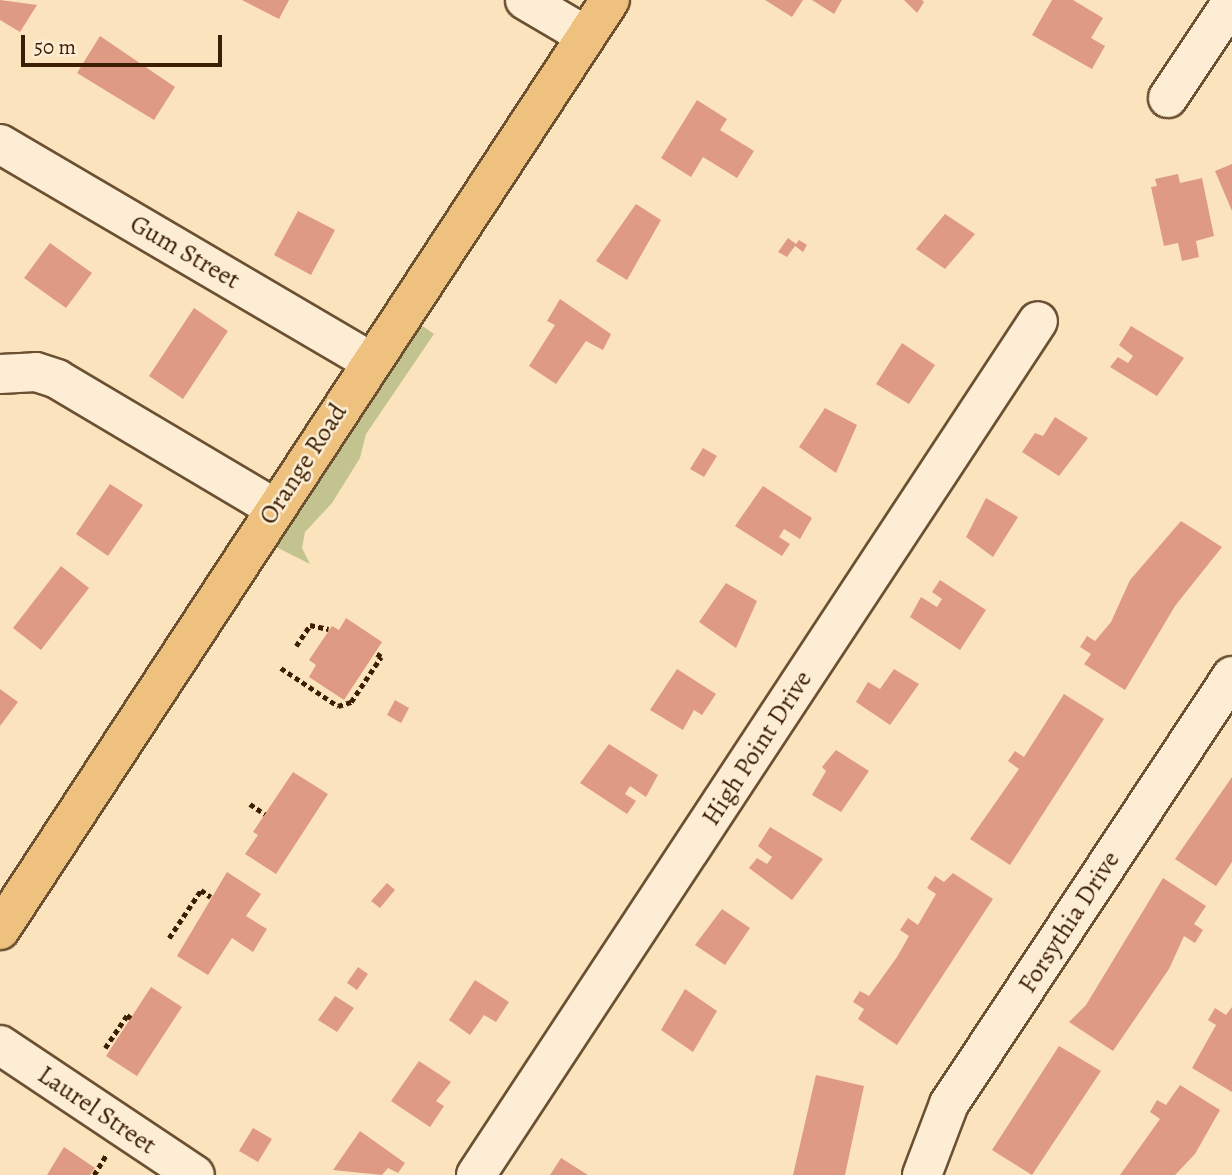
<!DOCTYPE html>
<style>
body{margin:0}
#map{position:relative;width:1232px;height:1175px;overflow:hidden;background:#fbe4bd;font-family:Alegreya,serif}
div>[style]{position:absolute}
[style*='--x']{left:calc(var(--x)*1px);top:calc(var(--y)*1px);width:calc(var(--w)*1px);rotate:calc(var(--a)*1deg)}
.green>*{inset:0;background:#c2c38e}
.building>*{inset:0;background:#df9a83}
.path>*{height:4.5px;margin-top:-2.25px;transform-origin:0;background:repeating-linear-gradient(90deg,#3b1e03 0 5px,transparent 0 8.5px)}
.roads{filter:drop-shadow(2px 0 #6b5032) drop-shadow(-2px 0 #6b5032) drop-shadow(0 2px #6b5032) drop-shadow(0 -2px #6b5032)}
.minor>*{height:38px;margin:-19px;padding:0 19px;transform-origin:19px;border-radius:19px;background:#fcedd4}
.major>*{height:38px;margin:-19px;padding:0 19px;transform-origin:19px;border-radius:19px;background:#eec27e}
span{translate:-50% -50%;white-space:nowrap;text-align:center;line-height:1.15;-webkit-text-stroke:5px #fcedd4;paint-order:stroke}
.street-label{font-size:26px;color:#3b1e03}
.scale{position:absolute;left:21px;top:35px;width:201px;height:32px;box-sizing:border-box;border:4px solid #3b1e03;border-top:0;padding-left:9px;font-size:21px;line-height:24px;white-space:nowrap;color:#3b1e03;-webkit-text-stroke:5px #fcedd4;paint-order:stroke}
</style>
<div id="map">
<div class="green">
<div style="clip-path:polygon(411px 318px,434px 334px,366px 434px,360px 458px,332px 503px,305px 532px,302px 548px,310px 564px,266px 542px)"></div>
</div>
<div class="building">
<div style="clip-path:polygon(0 0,37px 5px,20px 32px,0 20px)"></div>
<div style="clip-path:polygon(242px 0,289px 0,279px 19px)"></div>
<div style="clip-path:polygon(765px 0,803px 0,792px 17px)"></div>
<div style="clip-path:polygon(812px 0,842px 0,834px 14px)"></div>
<div style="clip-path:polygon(904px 0,922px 0,924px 2px,917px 13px)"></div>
<div style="clip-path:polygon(1052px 0,1073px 0,1103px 18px,1091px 38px,1105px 46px,1092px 69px,1032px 35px)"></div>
<div style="clip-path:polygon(100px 36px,175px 87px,154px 120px,77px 73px)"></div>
<div style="clip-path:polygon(697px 100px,727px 119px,720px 130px,754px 151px,737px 178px,703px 157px,691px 177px,661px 158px)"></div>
<div style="clip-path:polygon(1232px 164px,1232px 211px,1215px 171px)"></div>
<div style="clip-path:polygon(1178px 174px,1180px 183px,1202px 178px,1214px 236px,1196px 241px,1199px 257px,1182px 261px,1178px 243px,1164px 246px,1151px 187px,1157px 186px,1155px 179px)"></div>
<div style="clip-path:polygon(636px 204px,661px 220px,627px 280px,596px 261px)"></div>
<div style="clip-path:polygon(298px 211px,335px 230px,311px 275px,274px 255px)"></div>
<div style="clip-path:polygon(945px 214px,975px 234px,945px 269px,916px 249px)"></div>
<div style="clip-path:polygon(788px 238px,796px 244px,799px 240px,807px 245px,803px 252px,795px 246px,787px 257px,778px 252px)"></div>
<div style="clip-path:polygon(50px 243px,92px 273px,66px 308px,24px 278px)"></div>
<div style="clip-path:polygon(560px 299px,611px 334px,603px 350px,586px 341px,556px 384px,529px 366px,555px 325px,547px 321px)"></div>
<div style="clip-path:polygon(194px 308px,228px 331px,183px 399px,149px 376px)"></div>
<div style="clip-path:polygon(1131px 326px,1184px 358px,1157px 396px,1110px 367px,1118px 357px,1128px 363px,1133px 356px,1119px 345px)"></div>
<div style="clip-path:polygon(902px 343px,935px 365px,909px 404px,876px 384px)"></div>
<div style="clip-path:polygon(825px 408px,857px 425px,836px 473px,799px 447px)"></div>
<div style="clip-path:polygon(1055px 417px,1088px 438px,1059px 476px,1022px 452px,1035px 433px,1043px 436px)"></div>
<div style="clip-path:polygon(703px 448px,717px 456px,704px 477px,690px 469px)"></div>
<div style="clip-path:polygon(110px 484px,143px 505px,108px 556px,76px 534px)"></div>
<div style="clip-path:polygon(763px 486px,812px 518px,800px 539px,784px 529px,779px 537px,790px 544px,782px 556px,735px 526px)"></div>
<div style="clip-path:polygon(986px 498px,1018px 517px,993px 557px,966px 537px)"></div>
<div style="clip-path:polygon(1181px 521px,1222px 547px,1175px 606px,1125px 690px,1084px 664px,1091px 654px,1080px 647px,1087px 636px,1095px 641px,1111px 622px,1130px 580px)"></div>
<div style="clip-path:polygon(61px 566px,89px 588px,41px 650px,13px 628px)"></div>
<div style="clip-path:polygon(940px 580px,986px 610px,960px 650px,910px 617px,921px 597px,937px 607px,942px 599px,932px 592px)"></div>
<div style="clip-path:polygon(726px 583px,757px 601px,736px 648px,699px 622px)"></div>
<div style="clip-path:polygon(346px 618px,382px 642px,344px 700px,309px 677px,316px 665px,309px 660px,332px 626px,339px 630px)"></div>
<div style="clip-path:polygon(677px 669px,716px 694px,702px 715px,694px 710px,683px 730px,650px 710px)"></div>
<div style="clip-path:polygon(894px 669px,919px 684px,890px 725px,856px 702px,868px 682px,880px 689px)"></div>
<div style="clip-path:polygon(0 689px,18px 702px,0 726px)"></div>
<div style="clip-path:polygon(1064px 694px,1104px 719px,1010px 865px,970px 839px,1019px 769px,1008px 761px,1015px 751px,1024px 757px)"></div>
<div style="clip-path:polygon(395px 700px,409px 708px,401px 723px,387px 715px)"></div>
<div style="clip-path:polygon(609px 744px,658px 775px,646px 797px,630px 786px,625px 794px,636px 801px,627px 814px,580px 783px)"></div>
<div style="clip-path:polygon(836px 750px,869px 771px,841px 812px,812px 795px,826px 771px,822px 767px)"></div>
<div style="clip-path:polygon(293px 772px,328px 794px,276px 874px,245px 854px,258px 835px,253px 832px)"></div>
<div style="clip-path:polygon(1232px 777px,1232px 862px,1216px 886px,1175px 859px)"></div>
<div style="clip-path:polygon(770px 827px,823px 859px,792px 900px,749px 868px,757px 858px,767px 864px,772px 857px,758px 846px)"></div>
<div style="clip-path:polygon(227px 872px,261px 894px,246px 916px,267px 929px,253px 952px,232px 938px,208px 975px,177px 956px)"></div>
<div style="clip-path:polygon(953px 873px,993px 899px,897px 1045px,858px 1019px,864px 1009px,853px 1002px,860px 991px,869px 996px,897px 957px,909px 936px,900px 930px,908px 918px,918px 925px,936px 894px,927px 888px,935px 876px,944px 882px)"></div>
<div style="clip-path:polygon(1163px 878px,1206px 906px,1194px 924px,1203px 930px,1195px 943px,1184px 936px,1169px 969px,1113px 1051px,1069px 1022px,1086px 1005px)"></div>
<div style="clip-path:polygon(387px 883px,395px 890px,380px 908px,371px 901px)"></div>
<div style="clip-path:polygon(722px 909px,750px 928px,725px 965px,695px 945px)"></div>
<div style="clip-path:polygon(358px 967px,368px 974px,357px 990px,347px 983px)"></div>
<div style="clip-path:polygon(475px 980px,509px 1002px,496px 1022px,484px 1015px,470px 1035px,449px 1020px)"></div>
<div style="clip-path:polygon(151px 987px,182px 1007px,137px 1076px,106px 1056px)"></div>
<div style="clip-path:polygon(685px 989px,717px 1011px,693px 1052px,661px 1030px)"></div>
<div style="clip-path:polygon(335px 996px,354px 1008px,337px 1032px,318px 1020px)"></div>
<div style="clip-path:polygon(1232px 1007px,1232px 1092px,1192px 1068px,1216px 1025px,1208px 1020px,1215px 1008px,1226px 1015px)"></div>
<div style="clip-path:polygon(1059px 1046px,1101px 1071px,1032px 1175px,992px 1150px)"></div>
<div style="clip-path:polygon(419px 1061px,451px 1082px,436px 1101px,444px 1106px,430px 1127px,391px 1101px)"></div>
<div style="clip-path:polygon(816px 1075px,864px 1086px,845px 1175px,793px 1175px)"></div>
<div style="clip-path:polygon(1180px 1085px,1220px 1110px,1195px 1154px,1175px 1175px,1120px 1175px,1160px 1119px,1150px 1112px,1157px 1100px,1166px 1105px)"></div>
<div style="clip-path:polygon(253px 1128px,272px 1139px,258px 1162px,239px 1151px)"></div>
<div style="clip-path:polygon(360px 1131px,405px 1163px,398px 1173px,388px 1168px,382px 1175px,333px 1170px)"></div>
<div style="clip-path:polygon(64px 1147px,95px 1168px,90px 1175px,47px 1175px)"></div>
<div style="clip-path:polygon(561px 1158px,588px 1175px,550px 1175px)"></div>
</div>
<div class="path">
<div style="--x:296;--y:646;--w:25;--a:-56"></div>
<div style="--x:310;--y:625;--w:19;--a:12"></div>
<div style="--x:281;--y:668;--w:69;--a:33.7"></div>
<div style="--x:338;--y:706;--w:14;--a:-17"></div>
<div style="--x:351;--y:702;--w:54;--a:-56.3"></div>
<div style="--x:381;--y:657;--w:7;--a:-146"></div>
<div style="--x:250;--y:804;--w:18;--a:34"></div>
<div style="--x:169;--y:938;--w:58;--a:-56.3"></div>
<div style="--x:201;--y:890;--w:12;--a:35"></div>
<div style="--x:105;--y:1048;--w:40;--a:-56"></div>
<div style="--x:127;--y:1015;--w:5;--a:37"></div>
<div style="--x:94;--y:1175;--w:23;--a:-59"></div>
</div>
<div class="roads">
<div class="minor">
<div style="--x:525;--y:0;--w:71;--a:30.5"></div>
<div style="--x:1168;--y:98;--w:115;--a:-56.3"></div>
<div style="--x:0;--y:144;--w:429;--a:30.4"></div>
<div style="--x:0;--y:374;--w:36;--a:-3"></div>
<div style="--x:36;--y:372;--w:22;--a:18"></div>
<div style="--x:57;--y:379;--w:252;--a:30.7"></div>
<div style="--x:0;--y:1045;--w:234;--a:33.7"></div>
<div style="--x:476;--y:1175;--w:1022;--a:-56.65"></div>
<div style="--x:922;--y:1175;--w:76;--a:-69.2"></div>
<div style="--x:949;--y:1104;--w:513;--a:-56.53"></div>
</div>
<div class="major">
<div style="--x:0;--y:930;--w:1112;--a:-56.74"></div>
</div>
</div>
<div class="street-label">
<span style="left:185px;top:252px;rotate:30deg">Gum Street</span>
<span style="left:303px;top:464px;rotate:-57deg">Orange Road</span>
<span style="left:757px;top:748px;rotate:-57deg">High Point Drive</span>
<span style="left:1069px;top:922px;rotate:-57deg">Forsythia Drive</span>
<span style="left:97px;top:1110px;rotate:34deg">Laurel Street</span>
</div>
<div class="scale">50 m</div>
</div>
